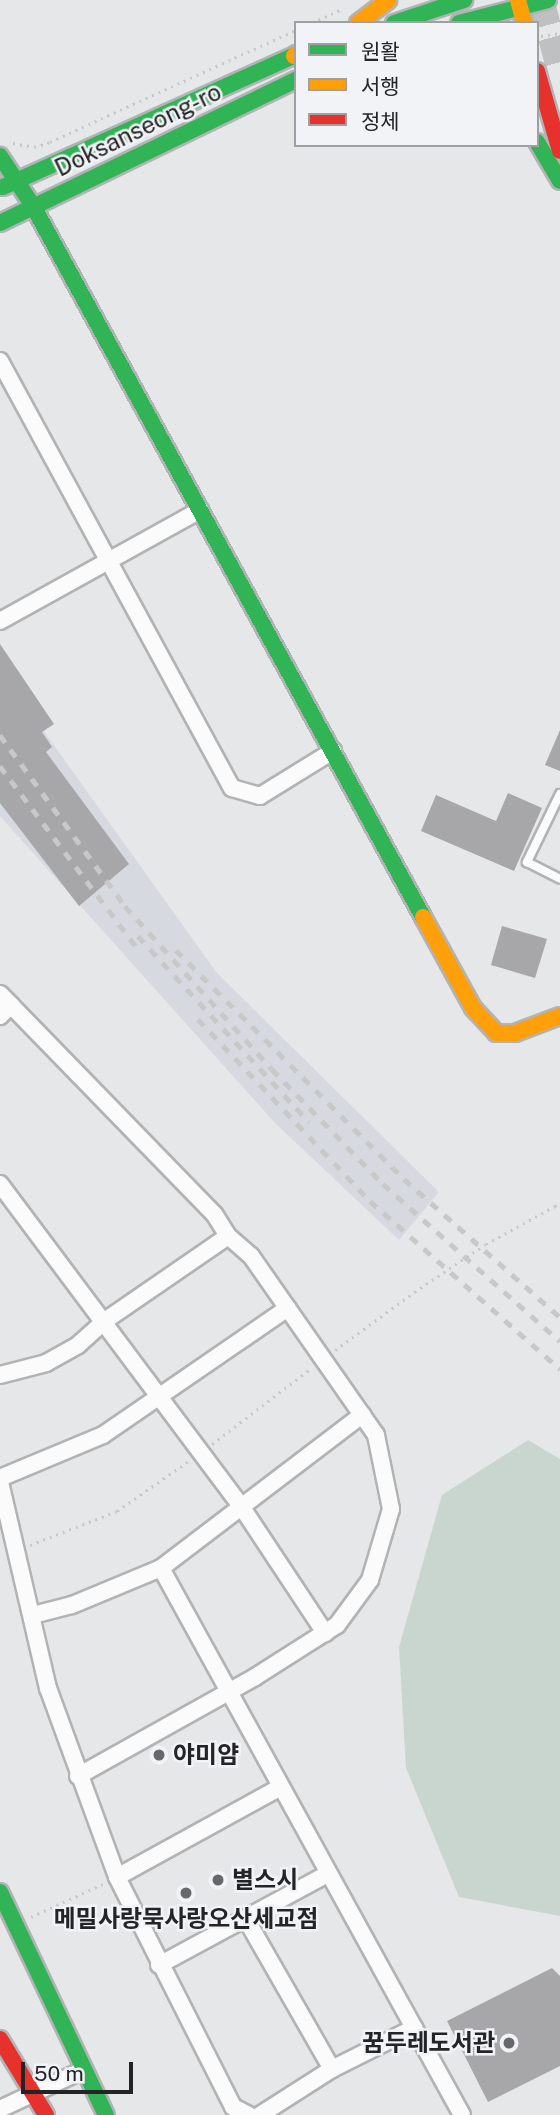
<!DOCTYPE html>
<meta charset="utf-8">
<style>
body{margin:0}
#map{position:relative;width:560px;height:2115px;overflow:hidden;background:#e6e7e9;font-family:"Public Sans","Noto Sans KR",sans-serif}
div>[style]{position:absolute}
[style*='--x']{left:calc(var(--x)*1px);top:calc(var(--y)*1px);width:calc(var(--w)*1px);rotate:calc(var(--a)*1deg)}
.built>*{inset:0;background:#d7d9e0}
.green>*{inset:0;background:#c9d6cf}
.building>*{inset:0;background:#a7a7a9}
.primary-tunnel>*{height:26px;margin-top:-13px;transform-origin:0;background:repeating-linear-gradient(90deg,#bfc0c2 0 26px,transparent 0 39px)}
.path>*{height:2.5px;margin-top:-1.25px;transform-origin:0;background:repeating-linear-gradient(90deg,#c8c8c9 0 2px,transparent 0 7px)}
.roads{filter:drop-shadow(2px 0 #b2b3b4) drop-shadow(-2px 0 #b2b3b4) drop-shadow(0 2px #b2b3b4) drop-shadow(0 -2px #b2b3b4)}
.lane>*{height:8px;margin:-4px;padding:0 4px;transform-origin:4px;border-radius:4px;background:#fbfbfc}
.street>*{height:16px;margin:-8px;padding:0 8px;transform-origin:8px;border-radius:8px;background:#fbfbfc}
.fast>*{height:16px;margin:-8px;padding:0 8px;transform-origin:8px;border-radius:8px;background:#30b455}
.slow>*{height:16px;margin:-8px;padding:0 8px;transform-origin:8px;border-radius:8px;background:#ff9f0a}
.jam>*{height:16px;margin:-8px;padding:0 8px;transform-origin:8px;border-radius:8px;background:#e5322d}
.rail>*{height:4.5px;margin-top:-2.25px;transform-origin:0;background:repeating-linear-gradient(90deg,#c7c8c8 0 9px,transparent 0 18px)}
.path-bridge>*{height:2.5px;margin-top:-1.25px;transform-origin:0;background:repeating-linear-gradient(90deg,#c8c8c9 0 2px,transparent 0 7px)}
.dots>*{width:19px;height:19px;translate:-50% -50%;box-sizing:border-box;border:4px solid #f2f3f7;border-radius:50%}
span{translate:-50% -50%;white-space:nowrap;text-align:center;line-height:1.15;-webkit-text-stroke:5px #f2f3f7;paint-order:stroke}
.street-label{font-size:24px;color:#242426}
.poi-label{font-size:24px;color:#242426;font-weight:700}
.left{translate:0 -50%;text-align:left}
.right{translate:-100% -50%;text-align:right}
.legend{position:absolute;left:294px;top:21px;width:245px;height:126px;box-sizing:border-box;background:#f2f3f7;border:2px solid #a0a0a3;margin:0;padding:9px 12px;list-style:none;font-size:21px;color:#242426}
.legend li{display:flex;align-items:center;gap:14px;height:35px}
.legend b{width:35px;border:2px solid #a0a0a3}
.scale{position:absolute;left:21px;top:2062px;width:112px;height:32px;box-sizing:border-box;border:4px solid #242426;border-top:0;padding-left:9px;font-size:21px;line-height:24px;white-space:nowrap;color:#242426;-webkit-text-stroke:5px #f2f3f7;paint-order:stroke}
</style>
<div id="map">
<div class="built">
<div style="clip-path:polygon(0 670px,217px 973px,439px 1192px,399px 1240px,275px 1123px,0 816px)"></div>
</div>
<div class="green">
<div style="clip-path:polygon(528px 1440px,560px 1459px,560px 1916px,459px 1897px,406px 1768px,399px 1647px,442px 1495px)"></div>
</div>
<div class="building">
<div style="clip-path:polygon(0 644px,54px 724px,42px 732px,52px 747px,46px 752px,129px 864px,79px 906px,0 803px)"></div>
<div style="clip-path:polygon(560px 730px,560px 771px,545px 765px)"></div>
<div style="clip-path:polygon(508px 793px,542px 808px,514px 871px,421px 831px,436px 795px,496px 821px)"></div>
<div style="clip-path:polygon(502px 926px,547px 939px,535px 978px,491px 965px)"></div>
<div style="clip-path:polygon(552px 1968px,560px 1976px,560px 2066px,488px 2102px,447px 2021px)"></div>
</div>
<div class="primary-tunnel">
<div style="--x:541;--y:0;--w:73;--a:75"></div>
</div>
<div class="path">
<div style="--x:312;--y:23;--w:35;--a:-25"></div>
<div style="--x:541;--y:36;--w:19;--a:-9"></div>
<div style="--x:13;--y:143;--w:21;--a:11"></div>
<div style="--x:34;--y:147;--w:17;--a:-17"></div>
<div style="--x:50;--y:142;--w:270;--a:-24.5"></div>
<div style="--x:555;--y:1206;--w:5;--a:-22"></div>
<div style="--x:335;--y:1350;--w:105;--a:-36.1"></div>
<div style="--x:212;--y:1444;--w:123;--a:-37.4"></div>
<div style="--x:30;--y:1545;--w:93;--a:-21.3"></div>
<div style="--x:117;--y:1511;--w:89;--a:-34.9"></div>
<div style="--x:31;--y:1917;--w:81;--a:-24.7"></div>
</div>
<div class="roads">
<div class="lane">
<div style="--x:560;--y:794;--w:76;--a:115.9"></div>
<div style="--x:527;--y:862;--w:37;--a:27"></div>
</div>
<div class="street">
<div style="--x:0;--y:361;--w:486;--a:61.5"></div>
<div style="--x:232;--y:788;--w:29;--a:16"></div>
<div style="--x:260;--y:796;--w:86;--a:-31.7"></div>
<div style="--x:0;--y:621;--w:229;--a:-29"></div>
<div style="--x:0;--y:994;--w:16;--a:45"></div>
<div style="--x:11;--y:1005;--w:16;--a:135"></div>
<div style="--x:0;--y:1184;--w:406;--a:53.2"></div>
<div style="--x:243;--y:1509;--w:149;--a:56.5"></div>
<div style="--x:0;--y:1375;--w:48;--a:-14.6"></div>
<div style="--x:46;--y:1363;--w:37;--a:-29"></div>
<div style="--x:78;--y:1345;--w:38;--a:-42"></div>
<div style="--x:106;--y:1320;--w:148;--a:-34.5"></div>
<div style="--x:228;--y:1236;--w:26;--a:-122"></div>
<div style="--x:214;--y:1214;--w:291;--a:-134.2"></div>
<div style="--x:0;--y:1478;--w:112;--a:-22.7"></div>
<div style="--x:103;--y:1435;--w:224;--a:-34.5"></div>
<div style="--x:0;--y:1482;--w:212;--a:76.9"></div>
<div style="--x:48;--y:1688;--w:201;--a:69.9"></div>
<div style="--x:117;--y:1877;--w:258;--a:63.2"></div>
<div style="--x:233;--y:2107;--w:18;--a:27"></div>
<div style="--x:161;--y:1568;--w:624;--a:61.18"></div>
<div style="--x:33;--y:1615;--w:40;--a:-14.4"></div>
<div style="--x:72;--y:1605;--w:96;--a:-22.6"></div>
<div style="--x:161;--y:1568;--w:253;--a:-37.3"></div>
<div style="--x:78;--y:1776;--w:203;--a:-29.2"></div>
<div style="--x:255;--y:1677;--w:97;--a:-32.4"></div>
<div style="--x:337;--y:1625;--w:56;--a:-53.7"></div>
<div style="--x:370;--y:1580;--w:74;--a:-73.5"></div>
<div style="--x:391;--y:1509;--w:76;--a:-101.5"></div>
<div style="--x:376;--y:1435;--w:218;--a:-124.9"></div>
<div style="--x:251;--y:1256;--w:30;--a:-139"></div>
<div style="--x:117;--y:1877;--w:185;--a:-28.8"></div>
<div style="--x:246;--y:1919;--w:173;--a:60.2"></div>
<div style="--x:159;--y:1965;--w:191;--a:-28.4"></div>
<div style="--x:0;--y:2109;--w:89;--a:-25.1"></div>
<div style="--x:260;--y:2115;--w:85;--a:-32.6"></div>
<div style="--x:332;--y:2069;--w:92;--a:-26.6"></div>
</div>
<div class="fast">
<div style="--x:394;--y:23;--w:74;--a:-18.2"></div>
<div style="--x:459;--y:23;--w:92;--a:-14.5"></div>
<div style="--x:537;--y:142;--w:45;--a:59.5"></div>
<div style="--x:0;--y:156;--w:60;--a:56.6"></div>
<div style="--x:33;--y:206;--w:811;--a:61.25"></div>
<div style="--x:3;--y:187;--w:321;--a:-24.3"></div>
<div style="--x:0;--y:223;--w:329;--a:-25.8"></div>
<div style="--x:0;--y:1892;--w:247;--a:64.6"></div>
</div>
<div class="slow">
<div style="--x:518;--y:0;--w:24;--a:75"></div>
<div style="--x:358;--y:23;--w:38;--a:-37"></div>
<div style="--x:294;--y:56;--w:3;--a:-45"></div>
<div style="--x:423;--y:917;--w:104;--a:61.2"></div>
<div style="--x:473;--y:1008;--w:34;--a:47"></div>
<div style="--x:496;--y:1033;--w:19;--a:0"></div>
<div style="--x:515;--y:1033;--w:48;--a:-20.7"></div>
</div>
<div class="jam">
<div style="--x:537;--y:71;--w:83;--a:74"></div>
<div style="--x:0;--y:2039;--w:89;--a:58.8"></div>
</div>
</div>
<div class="rail">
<div style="--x:0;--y:735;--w:212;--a:53.8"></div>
<div style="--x:125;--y:906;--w:219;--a:48"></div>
<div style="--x:272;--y:1069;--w:160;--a:46"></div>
<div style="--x:383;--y:1184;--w:237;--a:41.6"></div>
<div style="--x:0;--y:766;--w:234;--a:53"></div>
<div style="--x:138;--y:936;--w:253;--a:47.4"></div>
<div style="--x:176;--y:950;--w:323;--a:45.1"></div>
<div style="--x:404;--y:1179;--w:208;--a:41.5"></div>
<div style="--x:198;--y:1019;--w:250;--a:46.6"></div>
<div style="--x:370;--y:1201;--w:254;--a:41.5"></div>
</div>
<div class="path-bridge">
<div style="--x:420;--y:1288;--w:79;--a:-33.7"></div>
<div style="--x:486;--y:1244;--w:79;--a:-28.8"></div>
</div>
<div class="dots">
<div style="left:159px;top:1755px;background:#68686a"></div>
<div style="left:218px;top:1880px;background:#68686a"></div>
<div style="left:186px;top:1893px;background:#68686a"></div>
<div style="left:509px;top:2043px;background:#68686a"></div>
</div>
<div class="street-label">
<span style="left:138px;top:130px;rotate:-26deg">Doksanseong-ro</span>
</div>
<div class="poi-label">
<span class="left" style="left:173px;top:1755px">야미얌</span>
<span class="left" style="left:232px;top:1880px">별스시</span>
<span style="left:186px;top:1919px">메밀사랑묵사랑오산세교점</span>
<span class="right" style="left:495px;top:2043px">꿈두레도서관</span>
</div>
<ul class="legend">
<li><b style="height:9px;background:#30b455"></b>원활</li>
<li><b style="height:9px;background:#ff9f0a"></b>서행</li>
<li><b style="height:9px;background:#e5322d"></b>정체</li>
</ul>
<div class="scale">50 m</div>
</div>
